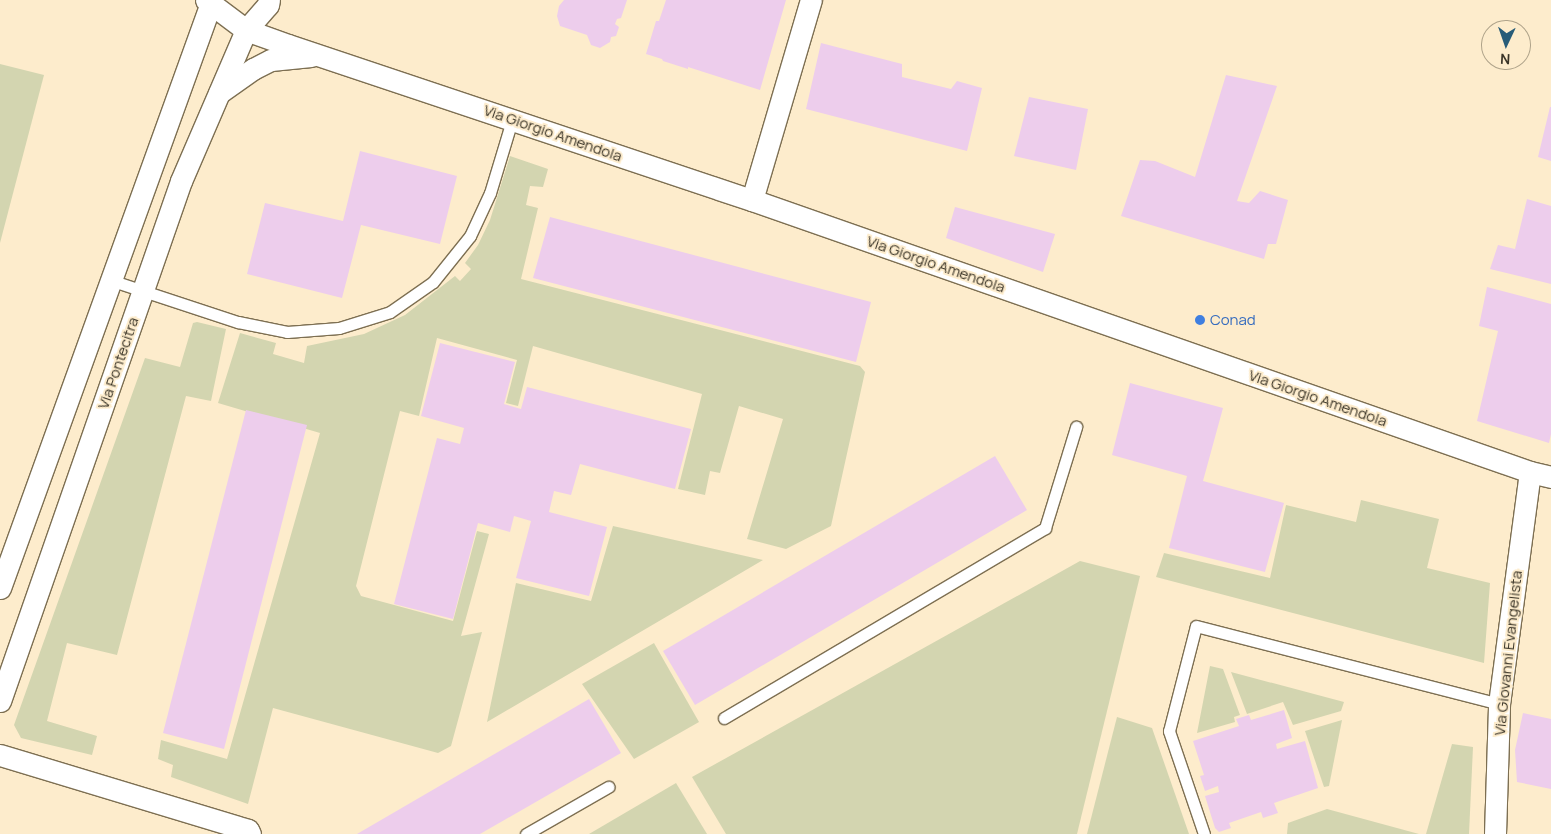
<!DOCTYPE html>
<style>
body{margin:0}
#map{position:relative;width:1551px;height:834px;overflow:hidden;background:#fdeccc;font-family:Manrope,sans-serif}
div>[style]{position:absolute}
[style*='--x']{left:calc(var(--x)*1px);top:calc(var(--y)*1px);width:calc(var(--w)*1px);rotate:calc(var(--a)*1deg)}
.green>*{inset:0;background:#d3d5b0}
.building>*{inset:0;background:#edcdec}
.roads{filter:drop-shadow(1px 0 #7d6f52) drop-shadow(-1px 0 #7d6f52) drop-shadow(0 1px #7d6f52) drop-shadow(0 -1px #7d6f52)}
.service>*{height:11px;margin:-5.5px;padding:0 5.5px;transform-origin:5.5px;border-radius:5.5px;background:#fff}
.minor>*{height:21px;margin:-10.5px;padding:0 10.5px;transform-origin:10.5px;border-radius:10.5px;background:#fff}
.dots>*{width:14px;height:14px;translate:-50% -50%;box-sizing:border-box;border:2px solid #fdeccc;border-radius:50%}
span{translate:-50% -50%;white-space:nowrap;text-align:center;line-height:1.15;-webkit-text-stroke:4px #fdeccc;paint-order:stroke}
.street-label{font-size:15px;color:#3b3528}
.shop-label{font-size:15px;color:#366cbe}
.left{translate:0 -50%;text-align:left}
.north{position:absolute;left:1481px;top:20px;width:50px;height:50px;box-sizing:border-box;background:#fdeccc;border:1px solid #afa38a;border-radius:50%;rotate:183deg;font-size:14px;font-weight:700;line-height:20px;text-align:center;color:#3b3528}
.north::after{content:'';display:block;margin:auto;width:18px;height:22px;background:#285c78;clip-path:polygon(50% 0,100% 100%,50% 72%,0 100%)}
</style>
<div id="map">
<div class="green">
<div style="clip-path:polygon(0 64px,44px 75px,0 243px)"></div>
<div style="clip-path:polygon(510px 156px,548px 169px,543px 187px,530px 186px,526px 205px,538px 208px,521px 279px,860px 366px,865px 372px,831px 526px,786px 549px,747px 539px,783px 419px,739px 406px,720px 473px,710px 471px,705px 495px,678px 489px,702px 394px,533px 346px,518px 406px,506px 403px,517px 360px,437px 338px,419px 416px,400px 411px,356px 586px,361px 596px,453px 621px,477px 531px,489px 534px,461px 636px,482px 632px,451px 746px,438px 753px,273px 708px,248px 804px,171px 777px,173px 765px,158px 759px,161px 740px,227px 759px,320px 433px,218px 403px,240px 333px,276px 343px,273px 354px,304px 363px,307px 346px,364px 334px,405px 315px,455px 276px,460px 281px,471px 269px,465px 263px,478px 245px,490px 220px)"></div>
<div style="clip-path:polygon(197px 322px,226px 329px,211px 401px,186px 396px,117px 655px,67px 643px,47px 721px,97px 736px,92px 755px,21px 738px,14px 725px,145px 358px,180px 367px,193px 323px)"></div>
<div style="clip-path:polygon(1361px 500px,1439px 519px,1427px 568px,1490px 583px,1484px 663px,1156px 577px,1164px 553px,1270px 578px,1286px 505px,1356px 522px)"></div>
<div style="clip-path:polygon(613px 526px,763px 560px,487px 722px,516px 583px,591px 601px)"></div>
<div style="clip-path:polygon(1080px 561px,1140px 576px,1077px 834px,726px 834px,692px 777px)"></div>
<div style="clip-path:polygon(654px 643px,699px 722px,634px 759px,582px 684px)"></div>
<div style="clip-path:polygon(1210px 666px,1223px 669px,1240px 715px,1234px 717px,1235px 722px,1197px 733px)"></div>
<div style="clip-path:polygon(1231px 672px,1344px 702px,1341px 711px,1293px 725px,1283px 702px,1247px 714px)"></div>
<div style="clip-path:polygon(1117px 717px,1152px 728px,1189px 834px,1087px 834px)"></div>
<div style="clip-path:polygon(1342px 720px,1329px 786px,1324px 787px,1305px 731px)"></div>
<div style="clip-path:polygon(1452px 744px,1473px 747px,1469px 834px,1426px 834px)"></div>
<div style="clip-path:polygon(676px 783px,707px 834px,589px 834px)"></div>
<div style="clip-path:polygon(1327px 809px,1419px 834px,1287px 834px,1288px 823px)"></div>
</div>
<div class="building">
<div style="clip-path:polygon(564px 0,627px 0,621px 18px,617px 19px,615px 24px,619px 27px,616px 36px,611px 37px,610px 42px,600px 48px,591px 45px,587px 35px,560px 26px,557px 16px,559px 6px)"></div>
<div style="clip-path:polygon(666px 0,786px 0,760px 90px,688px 67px,688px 69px,663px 61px,662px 59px,646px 54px,656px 21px,659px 21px)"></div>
<div style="clip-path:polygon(821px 43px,902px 64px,902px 77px,951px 89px,957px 81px,982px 88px,967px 151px,806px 109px)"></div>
<div style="clip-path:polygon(1226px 75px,1277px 86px,1237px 201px,1249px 203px,1260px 191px,1288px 200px,1276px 244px,1268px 244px,1264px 259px,1121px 216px,1140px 160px,1155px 161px,1195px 177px)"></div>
<div style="clip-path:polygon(1029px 97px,1088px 109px,1076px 170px,1014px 156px)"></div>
<div style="clip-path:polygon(1550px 107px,1551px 107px,1551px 161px,1538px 157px)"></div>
<div style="clip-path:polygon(360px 151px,457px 176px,440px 244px,361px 225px,342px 298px,247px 274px,265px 203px,343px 221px)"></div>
<div style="clip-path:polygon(1527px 199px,1551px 206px,1551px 284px,1490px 269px,1498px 245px,1515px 249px)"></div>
<div style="clip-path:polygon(955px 207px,1055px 234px,1043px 272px,946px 238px)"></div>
<div style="clip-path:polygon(550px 217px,871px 302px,856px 362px,533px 278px)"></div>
<div style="clip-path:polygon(1487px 287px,1551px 304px,1551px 434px,1549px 443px,1477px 421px,1498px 331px,1479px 326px)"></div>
<div style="clip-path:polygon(440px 343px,515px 362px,504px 404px,521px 409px,527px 387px,691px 429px,675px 489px,580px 464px,571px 495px,554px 491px,549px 512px,607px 527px,589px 596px,516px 578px,531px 521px,514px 516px,510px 532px,478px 523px,453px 619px,394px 604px,437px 438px,460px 444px,464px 428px,421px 416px)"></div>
<div style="clip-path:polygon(1130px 383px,1223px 408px,1203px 481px,1284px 503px,1265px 572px,1169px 548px,1187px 476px,1112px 455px)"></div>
<div style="clip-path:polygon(246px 410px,307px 425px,224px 749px,163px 733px)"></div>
<div style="clip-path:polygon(995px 456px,1027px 510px,695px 705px,663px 651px)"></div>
<div style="clip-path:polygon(589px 699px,621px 753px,480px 834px,357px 834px)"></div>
<div style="clip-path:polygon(1284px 710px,1292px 738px,1276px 744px,1277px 749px,1305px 741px,1318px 788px,1274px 803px,1278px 813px,1263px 818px,1261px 812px,1229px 823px,1231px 828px,1219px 832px,1215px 828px,1205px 796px,1219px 792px,1218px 786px,1205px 791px,1200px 776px,1204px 775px,1193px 741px,1239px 726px,1236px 719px,1249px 715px,1251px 720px)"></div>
<div style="clip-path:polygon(1523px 713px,1551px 719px,1551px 789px,1517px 782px,1515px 750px)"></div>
</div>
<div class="roads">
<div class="service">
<div style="--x:110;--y:280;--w:135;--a:18.2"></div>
<div style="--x:238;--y:322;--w:50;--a:11.5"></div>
<div style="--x:287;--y:332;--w:52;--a:-4.4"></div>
<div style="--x:339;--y:328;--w:53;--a:-17.4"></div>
<div style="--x:390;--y:312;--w:52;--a:-34.9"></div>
<div style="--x:433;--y:282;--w:59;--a:-51.2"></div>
<div style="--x:470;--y:236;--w:47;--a:-65.1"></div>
<div style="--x:490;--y:193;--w:76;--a:-73.2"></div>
<div style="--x:724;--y:718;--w:373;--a:-30.6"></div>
<div style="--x:1045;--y:528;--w:106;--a:-72.9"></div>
<div style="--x:526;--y:834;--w:95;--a:-29.8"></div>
<div style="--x:1204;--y:834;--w:109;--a:-108.8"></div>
<div style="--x:1169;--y:731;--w:108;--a:-75.6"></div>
<div style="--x:1196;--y:626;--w:313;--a:14.4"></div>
</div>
<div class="minor">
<div style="--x:206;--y:0;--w:50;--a:36.9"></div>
<div style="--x:246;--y:30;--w:45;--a:19.7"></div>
<div style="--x:288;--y:45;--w:489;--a:18.5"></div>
<div style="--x:752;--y:200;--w:824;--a:19.27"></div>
<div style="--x:1530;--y:472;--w:22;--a:13"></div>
<div style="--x:219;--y:93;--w:42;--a:-35.2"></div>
<div style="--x:253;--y:69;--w:20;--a:-27"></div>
<div style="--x:271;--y:60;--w:40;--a:-5.7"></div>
<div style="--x:752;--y:200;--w:209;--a:-73.6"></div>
<div style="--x:0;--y:588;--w:622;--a:-70.17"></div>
<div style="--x:0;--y:701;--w:551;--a:-70.81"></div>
<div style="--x:181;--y:181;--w:164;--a:-66.7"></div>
<div style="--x:246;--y:30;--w:33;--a:-49"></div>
<div style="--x:268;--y:5;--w:5;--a:-79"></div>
<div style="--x:0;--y:755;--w:259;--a:16.8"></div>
<div style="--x:248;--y:830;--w:4;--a:63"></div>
<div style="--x:1495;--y:834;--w:130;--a:-88.2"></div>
<div style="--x:1499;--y:704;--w:234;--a:-82.4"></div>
</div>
</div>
<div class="dots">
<div style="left:1200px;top:320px;background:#3f7fe0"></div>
</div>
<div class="street-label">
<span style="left:553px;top:133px;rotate:19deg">Via Giorgio Amendola</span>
<span style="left:936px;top:264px;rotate:19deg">Via Giorgio Amendola</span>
<span style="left:118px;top:363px;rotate:-71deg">Via Pontecitra</span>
<span style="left:1318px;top:398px;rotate:19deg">Via Giorgio Amendola</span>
<span style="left:1508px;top:653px;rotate:-84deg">Via Giovanni Evangelista</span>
</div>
<div class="shop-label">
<span class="left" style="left:1210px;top:320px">Conad</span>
</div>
<div class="north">N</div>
</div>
